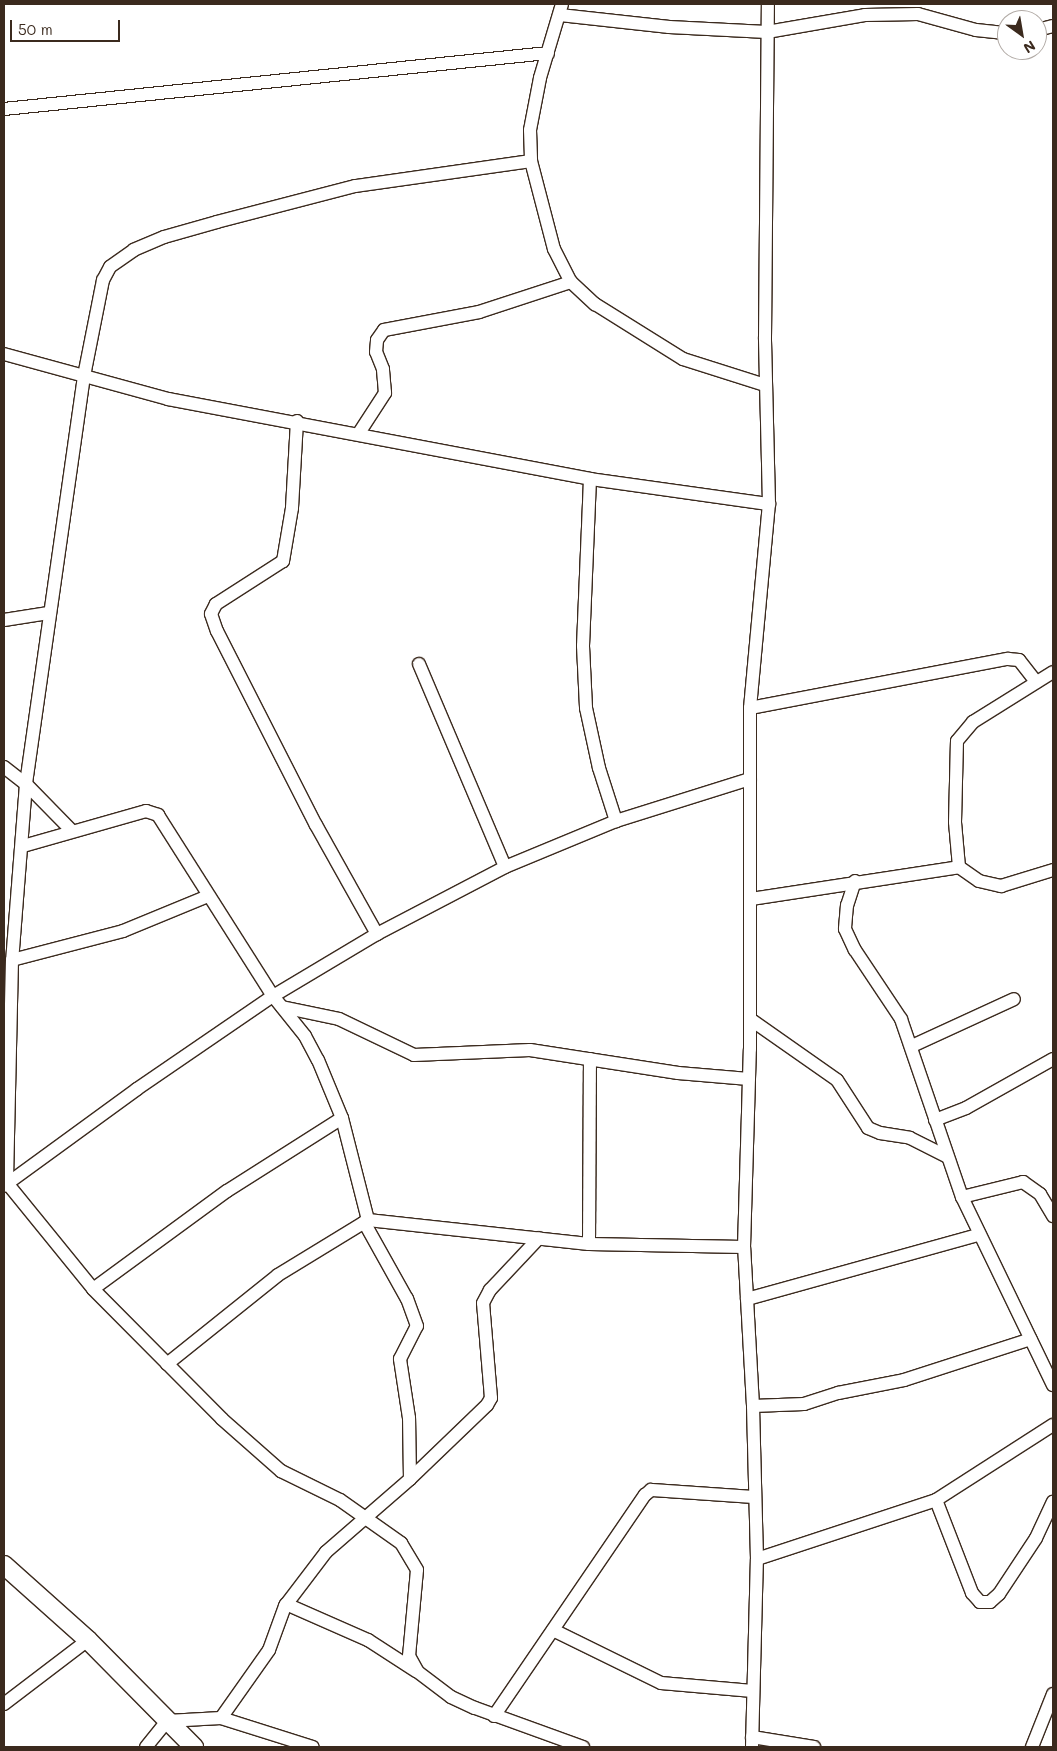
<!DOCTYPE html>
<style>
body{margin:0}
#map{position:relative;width:1057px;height:1751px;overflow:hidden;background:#fff;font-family:Mali,sans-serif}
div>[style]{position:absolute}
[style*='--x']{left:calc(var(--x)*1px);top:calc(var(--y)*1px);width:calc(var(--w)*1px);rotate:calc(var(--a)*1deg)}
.roads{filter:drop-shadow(1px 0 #3b2a1e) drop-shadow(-1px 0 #3b2a1e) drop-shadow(0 1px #3b2a1e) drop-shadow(0 -1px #3b2a1e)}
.street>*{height:12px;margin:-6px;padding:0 6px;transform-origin:6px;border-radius:6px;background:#fff}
.secondary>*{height:18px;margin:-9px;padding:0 9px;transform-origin:9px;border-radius:9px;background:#fff}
span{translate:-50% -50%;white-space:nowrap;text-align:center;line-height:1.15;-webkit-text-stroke:4.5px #fff;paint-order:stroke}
.frame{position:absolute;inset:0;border:5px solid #3b2a1e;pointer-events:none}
.north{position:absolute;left:997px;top:10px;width:50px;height:50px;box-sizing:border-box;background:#fff;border:1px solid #b1aaa5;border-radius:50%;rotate:148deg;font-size:14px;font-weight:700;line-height:20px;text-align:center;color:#3b2a1e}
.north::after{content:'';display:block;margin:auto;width:18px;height:22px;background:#3b2a1e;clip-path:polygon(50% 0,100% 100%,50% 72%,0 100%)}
.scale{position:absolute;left:10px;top:20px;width:110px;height:22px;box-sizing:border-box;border:2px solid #3b2a1e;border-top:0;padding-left:6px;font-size:15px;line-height:18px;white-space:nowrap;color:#3b2a1e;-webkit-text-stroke:4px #fff;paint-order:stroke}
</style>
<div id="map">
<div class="roads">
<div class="street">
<div style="--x:562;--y:4;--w:77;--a:106.6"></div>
<div style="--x:540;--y:78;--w:53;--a:100.9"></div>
<div style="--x:530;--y:130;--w:31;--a:88"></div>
<div style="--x:531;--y:161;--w:91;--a:75.4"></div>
<div style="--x:554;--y:249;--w:37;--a:63"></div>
<div style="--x:571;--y:282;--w:33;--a:43"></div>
<div style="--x:595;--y:304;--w:104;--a:32"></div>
<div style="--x:683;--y:359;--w:86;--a:17.6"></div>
<div style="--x:560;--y:15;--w:110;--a:6.3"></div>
<div style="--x:669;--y:27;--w:98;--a:2.9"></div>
<div style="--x:767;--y:32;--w:99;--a:-9.8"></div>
<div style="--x:865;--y:15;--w:53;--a:-1.1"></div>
<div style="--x:918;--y:14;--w:60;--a:15.4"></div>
<div style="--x:976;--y:30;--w:31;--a:6"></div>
<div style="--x:1037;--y:30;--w:16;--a:-14"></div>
<div style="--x:4;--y:109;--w:547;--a:-5.88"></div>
<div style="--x:531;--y:161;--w:178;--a:171.9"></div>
<div style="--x:355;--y:186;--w:143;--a:165.4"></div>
<div style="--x:217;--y:222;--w:55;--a:164.2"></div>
<div style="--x:164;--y:237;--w:33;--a:157"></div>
<div style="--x:134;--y:250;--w:29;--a:145"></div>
<div style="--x:110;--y:267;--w:15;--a:118"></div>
<div style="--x:103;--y:280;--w:98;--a:101.2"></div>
<div style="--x:84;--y:376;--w:412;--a:98.1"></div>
<div style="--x:26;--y:784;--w:177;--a:94.5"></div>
<div style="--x:12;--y:960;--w:223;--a:91.3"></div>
<div style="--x:7;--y:1183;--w:136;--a:50.9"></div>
<div style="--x:93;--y:1289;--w:183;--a:45.2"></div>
<div style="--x:222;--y:1419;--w:79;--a:41.4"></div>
<div style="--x:281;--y:1471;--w:66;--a:26.2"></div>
<div style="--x:340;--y:1500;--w:75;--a:35.2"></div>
<div style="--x:401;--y:1543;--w:31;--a:59"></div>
<div style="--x:417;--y:1570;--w:86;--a:95.3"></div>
<div style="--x:409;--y:1656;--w:18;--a:61"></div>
<div style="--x:418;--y:1672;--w:41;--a:37.1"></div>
<div style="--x:451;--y:1697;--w:26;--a:25"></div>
<div style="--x:475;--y:1708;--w:115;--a:19.9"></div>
<div style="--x:4;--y:354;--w:170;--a:15.3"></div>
<div style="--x:168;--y:399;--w:430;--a:10.7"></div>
<div style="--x:590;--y:479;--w:181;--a:8"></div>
<div style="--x:297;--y:421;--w:87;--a:93.3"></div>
<div style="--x:292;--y:508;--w:54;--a:99.6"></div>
<div style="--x:283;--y:561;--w:80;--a:147.3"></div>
<div style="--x:216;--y:604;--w:11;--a:117"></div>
<div style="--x:211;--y:614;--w:18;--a:71"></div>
<div style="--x:217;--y:631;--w:218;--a:63"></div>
<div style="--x:316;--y:825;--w:125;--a:60.8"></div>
<div style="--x:359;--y:433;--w:48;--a:-57"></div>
<div style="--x:385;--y:393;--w:24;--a:-95"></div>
<div style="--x:383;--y:369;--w:18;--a:-112"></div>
<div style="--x:376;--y:352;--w:12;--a:-85"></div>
<div style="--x:377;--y:340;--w:12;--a:-55"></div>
<div style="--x:384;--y:330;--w:97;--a:-10.7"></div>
<div style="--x:479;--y:312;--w:97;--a:-18.1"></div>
<div style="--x:590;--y:479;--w:167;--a:92.4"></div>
<div style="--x:583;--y:646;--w:62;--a:87.2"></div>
<div style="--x:586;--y:708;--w:61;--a:77.8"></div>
<div style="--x:599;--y:768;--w:56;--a:72.2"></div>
<div style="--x:4;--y:620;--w:45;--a:-9"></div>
<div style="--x:419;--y:664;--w:220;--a:67"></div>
<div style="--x:750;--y:708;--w:263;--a:-10.8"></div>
<div style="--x:1008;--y:659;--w:11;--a:5"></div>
<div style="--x:1019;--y:660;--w:28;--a:52"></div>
<div style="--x:4;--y:767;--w:28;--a:38"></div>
<div style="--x:26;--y:784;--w:66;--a:45.6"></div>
<div style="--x:23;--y:846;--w:128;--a:-15.9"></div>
<div style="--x:146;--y:811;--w:13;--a:18"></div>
<div style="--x:158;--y:815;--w:214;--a:57.6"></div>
<div style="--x:273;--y:996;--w:51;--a:51.3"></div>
<div style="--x:305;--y:1036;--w:27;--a:62"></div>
<div style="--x:318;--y:1060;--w:63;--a:67.5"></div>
<div style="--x:342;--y:1118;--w:105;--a:75.7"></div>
<div style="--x:368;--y:1220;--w:222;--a:6.2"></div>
<div style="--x:589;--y:1244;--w:155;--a:1.1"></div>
<div style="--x:959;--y:867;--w:24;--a:35"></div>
<div style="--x:979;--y:881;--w:23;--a:13"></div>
<div style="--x:1001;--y:886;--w:54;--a:-17.1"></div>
<div style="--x:855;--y:881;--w:25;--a:108"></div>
<div style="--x:847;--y:905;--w:24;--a:95"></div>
<div style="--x:845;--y:929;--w:23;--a:65"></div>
<div style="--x:855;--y:950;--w:83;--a:56.3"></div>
<div style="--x:901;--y:1019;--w:188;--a:71.1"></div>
<div style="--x:962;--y:1197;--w:209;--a:64.2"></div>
<div style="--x:751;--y:899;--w:210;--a:-8.7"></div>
<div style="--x:959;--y:867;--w:45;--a:-95.1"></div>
<div style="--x:955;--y:822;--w:81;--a:-88.6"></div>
<div style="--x:957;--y:741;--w:25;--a:-50"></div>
<div style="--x:973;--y:722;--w:94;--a:-32"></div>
<div style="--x:12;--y:960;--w:115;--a:-14.6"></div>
<div style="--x:123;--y:931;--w:92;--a:-22.4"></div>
<div style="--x:282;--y:1007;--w:58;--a:11.9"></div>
<div style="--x:339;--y:1019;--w:83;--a:25.6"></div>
<div style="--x:414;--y:1055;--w:116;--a:-2.5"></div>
<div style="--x:530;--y:1050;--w:150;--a:8.8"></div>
<div style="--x:678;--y:1073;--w:71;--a:4.8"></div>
<div style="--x:750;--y:1019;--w:106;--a:35"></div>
<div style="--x:837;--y:1080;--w:57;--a:57.1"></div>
<div style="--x:868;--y:1128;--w:13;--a:23"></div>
<div style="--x:880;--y:1133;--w:30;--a:9"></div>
<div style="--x:910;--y:1138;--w:42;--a:26.6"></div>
<div style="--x:912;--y:1046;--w:112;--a:-24.7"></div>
<div style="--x:935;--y:1120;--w:33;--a:-21"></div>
<div style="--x:966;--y:1108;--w:100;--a:-29.4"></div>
<div style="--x:4;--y:1186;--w:165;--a:-36.1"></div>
<div style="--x:137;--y:1089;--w:165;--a:-34.4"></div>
<div style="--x:273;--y:996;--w:121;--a:-30.8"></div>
<div style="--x:377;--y:934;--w:144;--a:-27.6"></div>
<div style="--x:505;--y:867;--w:120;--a:-22.5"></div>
<div style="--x:616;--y:821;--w:140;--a:-17.4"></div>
<div style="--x:962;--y:1197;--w:63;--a:-13.8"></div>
<div style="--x:1023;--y:1182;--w:21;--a:35"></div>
<div style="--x:1040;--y:1194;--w:26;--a:59"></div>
<div style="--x:589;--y:1244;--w:185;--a:-89.7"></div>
<div style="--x:93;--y:1289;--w:166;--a:-36.2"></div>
<div style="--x:227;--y:1191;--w:136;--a:-32.4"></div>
<div style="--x:747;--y:1299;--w:240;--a:-15.5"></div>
<div style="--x:167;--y:1364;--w:142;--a:-38.7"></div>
<div style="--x:278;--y:1275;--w:105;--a:-31.4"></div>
<div style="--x:753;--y:1406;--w:51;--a:-2.2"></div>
<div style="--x:804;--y:1404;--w:36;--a:-18"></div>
<div style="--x:838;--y:1393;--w:67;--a:-11.1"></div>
<div style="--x:904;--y:1380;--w:133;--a:-17.9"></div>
<div style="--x:410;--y:1479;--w:107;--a:-43.9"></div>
<div style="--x:487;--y:1405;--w:8;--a:-60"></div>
<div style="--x:491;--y:1398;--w:95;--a:-94.8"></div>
<div style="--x:483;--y:1303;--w:15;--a:-62"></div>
<div style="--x:490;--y:1290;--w:71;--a:-46.7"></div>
<div style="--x:936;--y:1500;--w:100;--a:68.8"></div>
<div style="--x:972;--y:1593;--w:12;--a:48"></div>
<div style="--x:980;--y:1602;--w:10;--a:0"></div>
<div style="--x:990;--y:1602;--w:12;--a:-42"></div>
<div style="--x:999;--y:1594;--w:67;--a:-56.5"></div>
<div style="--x:1036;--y:1538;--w:40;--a:-65"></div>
<div style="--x:757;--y:1559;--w:188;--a:-18.2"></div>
<div style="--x:936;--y:1500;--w:139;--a:-32.7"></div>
<div style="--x:286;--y:1604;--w:90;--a:23.7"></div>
<div style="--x:368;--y:1640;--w:57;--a:32.9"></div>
<div style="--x:553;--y:1630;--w:120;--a:26.1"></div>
<div style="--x:661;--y:1683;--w:92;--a:5"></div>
<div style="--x:4;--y:1704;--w:106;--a:-37.3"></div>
<div style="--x:494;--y:1716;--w:268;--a:-55.7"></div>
<div style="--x:645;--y:1495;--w:8;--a:-40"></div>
<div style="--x:651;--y:1490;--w:104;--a:3.9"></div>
<div style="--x:221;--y:1718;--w:83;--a:-54.8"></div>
<div style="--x:269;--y:1650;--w:47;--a:-70"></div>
<div style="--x:285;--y:1606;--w:68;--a:-52.8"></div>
<div style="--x:326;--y:1552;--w:111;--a:-41"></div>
<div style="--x:410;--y:1479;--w:61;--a:-90.9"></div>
<div style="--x:409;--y:1418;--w:60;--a:-98.7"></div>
<div style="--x:400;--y:1359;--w:37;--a:-63"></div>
<div style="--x:417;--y:1326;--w:29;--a:-110"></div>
<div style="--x:407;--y:1299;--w:88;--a:-119.2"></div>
<div style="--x:752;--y:1737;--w:63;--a:9.2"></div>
<div style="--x:146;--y:1747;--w:33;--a:-51"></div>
<div style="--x:167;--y:1721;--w:54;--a:-3.2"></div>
<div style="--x:221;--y:1718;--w:96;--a:17.5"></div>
<div style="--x:752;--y:1747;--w:188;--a:-88.5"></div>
<div style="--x:757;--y:1559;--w:153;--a:-91.5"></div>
<div style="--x:753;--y:1406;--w:159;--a:-93.2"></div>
<div style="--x:744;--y:1247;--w:198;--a:-88.3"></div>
<div style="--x:750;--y:1049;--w:341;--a:-90"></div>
<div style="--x:750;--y:708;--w:205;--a:-84.7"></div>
<div style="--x:769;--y:504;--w:167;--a:-91.4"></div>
<div style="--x:765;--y:337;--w:333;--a:-89.5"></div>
<div style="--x:1032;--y:1747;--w:57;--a:-68.4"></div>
</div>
<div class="secondary">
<div style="--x:4;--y:1565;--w:113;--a:41.8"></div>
<div style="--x:88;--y:1640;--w:151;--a:45.3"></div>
</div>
</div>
<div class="frame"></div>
<div class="north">N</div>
<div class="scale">50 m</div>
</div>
